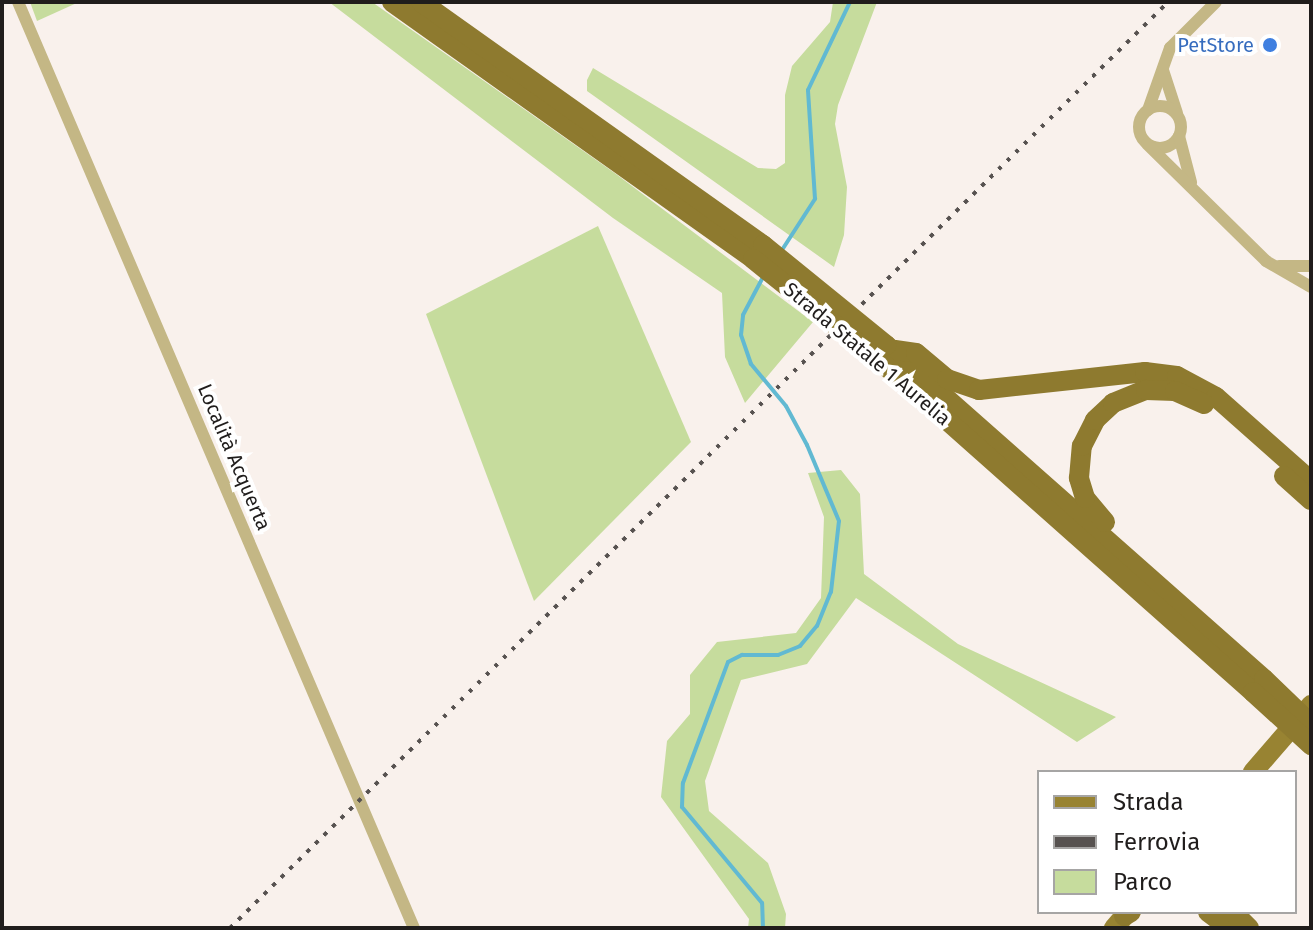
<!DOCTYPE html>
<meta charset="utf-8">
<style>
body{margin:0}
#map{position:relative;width:1313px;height:930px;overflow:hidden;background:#f9f1ec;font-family:"Fira Sans",sans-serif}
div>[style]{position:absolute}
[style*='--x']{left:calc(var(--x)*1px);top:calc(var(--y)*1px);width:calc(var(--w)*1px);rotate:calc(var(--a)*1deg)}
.green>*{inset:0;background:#c6dc9d}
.stream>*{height:4px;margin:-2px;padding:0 2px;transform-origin:2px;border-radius:2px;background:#61b9d2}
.minor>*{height:12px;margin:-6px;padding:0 6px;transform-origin:6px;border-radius:6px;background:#c4b785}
.minor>.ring{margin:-6px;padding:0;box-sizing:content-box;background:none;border:12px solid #c4b785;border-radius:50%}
.primary>*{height:20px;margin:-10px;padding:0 10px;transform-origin:10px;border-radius:10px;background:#988332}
.trunk>*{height:20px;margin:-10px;padding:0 10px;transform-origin:10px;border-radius:10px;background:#8e7a2f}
.rail>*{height:4px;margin-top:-2px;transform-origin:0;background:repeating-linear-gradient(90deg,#575250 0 4px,transparent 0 12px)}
.trunk-bridge>*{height:20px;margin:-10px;padding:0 10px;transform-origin:10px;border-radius:10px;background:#8e7a2f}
.dots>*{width:22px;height:22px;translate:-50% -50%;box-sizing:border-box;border:4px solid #fff;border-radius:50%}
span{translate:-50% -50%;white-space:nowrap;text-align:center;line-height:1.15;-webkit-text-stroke:8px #fff;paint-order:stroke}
.shop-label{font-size:20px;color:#366cbe}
.right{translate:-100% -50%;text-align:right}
.street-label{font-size:20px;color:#201d1c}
.frame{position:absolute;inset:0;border:4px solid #201d1c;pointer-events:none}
.legend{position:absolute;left:1037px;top:770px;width:260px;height:144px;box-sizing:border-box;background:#fff;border:2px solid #a6a5a4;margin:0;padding:10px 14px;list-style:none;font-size:24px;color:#201d1c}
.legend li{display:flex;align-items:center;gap:16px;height:40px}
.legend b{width:40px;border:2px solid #a6a5a4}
</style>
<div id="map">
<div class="green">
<div style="clip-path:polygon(30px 2px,79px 2px,37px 21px)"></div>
<div style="clip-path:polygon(329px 2px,372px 2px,616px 174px,813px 322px,745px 403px,725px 357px,722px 293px,613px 218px)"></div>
<div style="clip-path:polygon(833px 2px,877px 2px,838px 105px,835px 124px,847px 187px,844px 235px,834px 267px,587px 91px,587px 80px,593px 68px,758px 168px,776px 169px,785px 163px,785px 95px,792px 66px,830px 22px)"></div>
<div style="clip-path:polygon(598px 226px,691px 442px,534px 601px,426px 314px)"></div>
<div style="clip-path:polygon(841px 470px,860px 494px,864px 574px,958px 644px,1116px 717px,1077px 742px,856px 598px,807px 664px,741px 680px,705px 781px,709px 811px,768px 863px,786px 914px,785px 928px,748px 928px,749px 919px,661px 797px,667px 741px,690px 714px,690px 675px,717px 642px,796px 633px,821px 598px,824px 517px,808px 473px)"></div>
</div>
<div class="stream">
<div style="--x:782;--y:250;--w:61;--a:-57.1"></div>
<div style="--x:815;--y:199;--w:109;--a:-93.7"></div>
<div style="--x:808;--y:90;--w:98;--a:-64.5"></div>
<div style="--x:763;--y:928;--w:25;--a:-92"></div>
<div style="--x:762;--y:903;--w:125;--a:-129.8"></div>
<div style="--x:682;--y:807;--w:24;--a:-88"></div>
<div style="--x:683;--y:783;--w:129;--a:-69.6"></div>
<div style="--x:728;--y:662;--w:16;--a:-27"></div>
<div style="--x:742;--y:655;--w:36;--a:0"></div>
<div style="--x:778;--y:655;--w:24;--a:-22"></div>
<div style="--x:800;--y:646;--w:26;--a:-50"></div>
<div style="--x:817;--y:626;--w:37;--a:-68"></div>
<div style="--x:831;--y:592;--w:71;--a:-83.6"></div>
<div style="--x:839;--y:521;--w:82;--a:-112.8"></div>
<div style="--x:807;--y:445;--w:44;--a:-118.3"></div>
<div style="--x:786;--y:406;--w:55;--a:-129.8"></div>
<div style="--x:751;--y:364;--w:31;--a:-109"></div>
<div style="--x:741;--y:335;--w:20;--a:-84"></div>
<div style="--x:743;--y:315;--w:43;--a:-62.2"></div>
</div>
<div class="minor">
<div style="--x:18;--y:2;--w:1007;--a:66.85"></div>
<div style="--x:1163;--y:70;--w:45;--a:72"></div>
<div class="ring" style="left:1139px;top:106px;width:30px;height:30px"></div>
<div style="--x:1148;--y:110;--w:66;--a:-70.5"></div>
<div style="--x:1170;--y:48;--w:65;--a:-45"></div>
<div style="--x:1179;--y:136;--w:48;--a:75.4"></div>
<div style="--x:1147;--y:144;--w:167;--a:44.5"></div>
<div style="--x:1266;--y:261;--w:52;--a:30"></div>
<div style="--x:1279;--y:266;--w:32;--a:0"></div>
</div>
<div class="primary">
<div style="--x:1253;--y:772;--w:89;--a:-49.1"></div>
<div style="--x:1114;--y:928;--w:21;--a:-49"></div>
</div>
<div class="trunk">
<div style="--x:392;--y:2;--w:443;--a:35.4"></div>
<div style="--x:421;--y:2;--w:420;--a:35.4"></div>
<div style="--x:886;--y:345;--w:504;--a:41.46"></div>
<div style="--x:895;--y:350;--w:21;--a:8"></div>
<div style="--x:916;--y:353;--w:40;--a:40"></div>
<div style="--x:947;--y:379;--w:34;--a:19"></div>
<div style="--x:979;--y:390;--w:167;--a:-6.2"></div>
<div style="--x:1145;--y:372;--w:32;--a:7"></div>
<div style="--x:1177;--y:376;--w:44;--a:28.3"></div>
<div style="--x:1216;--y:397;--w:127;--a:41.5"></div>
<div style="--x:878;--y:359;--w:502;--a:41.61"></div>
<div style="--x:1284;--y:476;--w:36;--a:42"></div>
<div style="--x:1105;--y:522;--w:31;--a:-130"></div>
<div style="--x:1085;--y:498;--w:21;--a:-107"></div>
<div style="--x:1079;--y:478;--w:32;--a:-85"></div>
<div style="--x:1082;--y:446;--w:29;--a:-63"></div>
<div style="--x:1095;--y:420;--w:25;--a:-43"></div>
<div style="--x:1113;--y:403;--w:35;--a:-22"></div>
<div style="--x:1146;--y:390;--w:29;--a:2"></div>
<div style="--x:1175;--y:391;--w:32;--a:24"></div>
<div style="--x:1208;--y:912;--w:26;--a:37"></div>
<div style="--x:1233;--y:912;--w:23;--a:45"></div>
<div style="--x:1124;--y:916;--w:8;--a:-30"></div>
</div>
<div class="rail">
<div style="--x:230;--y:928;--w:1318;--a:-44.63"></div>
</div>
<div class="trunk-bridge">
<div style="--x:763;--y:245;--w:159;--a:39.1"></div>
<div style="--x:753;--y:259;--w:160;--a:38.7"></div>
<div style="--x:1264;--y:679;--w:65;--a:43.8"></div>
<div style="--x:1253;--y:692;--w:79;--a:42.4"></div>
</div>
<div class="dots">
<div style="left:1270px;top:45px;background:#3f7fe0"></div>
</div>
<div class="shop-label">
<span class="right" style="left:1254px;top:45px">PetStore</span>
</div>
<div class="street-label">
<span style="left:867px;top:354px;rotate:40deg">Strada Statale 1 Aurelia</span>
<span style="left:234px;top:457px;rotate:67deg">Località Acquerta</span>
</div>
<div class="frame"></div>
<ul class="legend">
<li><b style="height:10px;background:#988332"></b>Strada</li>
<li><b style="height:10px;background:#575250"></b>Ferrovia</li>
<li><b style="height:22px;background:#c6dc9d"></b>Parco</li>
</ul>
</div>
